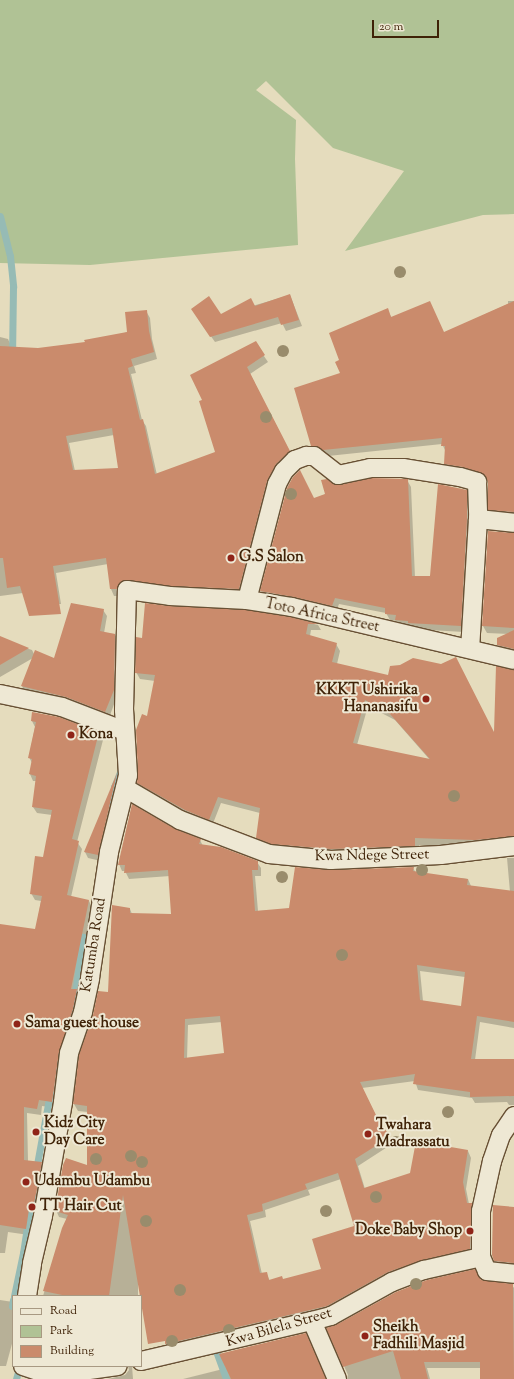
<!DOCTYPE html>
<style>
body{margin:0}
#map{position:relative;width:514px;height:1379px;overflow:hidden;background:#e5dcbd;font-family:"Sorts Mill Goudy",serif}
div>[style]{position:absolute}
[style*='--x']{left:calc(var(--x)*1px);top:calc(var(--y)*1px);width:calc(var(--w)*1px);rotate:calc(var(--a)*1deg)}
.green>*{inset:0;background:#b0c295}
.shadow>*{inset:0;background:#0003}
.stream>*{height:7px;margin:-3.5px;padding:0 3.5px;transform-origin:3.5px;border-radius:3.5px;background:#96bbb5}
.building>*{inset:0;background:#ca8b6c}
.roads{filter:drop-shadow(1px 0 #685034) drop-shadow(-1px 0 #685034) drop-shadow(0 1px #685034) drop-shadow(0 -1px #685034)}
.street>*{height:18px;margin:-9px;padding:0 9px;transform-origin:9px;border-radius:9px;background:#eee8d4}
.trees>*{width:12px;height:12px;margin:-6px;border-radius:50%;background:#998c6c}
.dots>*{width:11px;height:11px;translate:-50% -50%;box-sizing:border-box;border:2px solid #eee8d4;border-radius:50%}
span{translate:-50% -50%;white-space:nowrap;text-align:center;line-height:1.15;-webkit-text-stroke:4px #eee8d4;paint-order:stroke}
.poi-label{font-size:15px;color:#3f2207;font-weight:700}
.left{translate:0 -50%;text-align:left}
.right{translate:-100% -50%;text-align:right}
.street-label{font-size:15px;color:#3f2207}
.legend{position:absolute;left:12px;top:1295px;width:130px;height:72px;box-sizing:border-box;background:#eee8d4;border:1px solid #a89982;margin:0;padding:5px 7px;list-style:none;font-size:12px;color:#3f2207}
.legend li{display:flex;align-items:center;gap:8px;height:20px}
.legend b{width:20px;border:1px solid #a89982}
.scale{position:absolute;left:372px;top:20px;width:67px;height:18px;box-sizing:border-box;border:2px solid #3f2207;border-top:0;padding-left:5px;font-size:12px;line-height:14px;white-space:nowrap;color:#3f2207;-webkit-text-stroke:3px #eee8d4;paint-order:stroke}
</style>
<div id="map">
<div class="green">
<div style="clip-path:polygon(0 0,514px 0,514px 214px,483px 215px,345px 251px,404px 171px,333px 148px,266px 81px,256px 90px,296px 120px,295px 159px,298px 245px,90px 265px,0 263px)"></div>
</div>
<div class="shadow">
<div style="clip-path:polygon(290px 295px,302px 326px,286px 331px,282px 323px,215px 342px,196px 315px,221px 315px)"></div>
<div style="clip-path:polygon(508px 301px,514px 301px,514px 518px,493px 516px,489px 509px,488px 481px,485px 478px,449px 470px,445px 464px,446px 452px,442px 444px,328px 456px,315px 452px,311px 445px,342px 374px,340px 361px,387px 310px,392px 318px,444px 333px,508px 304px)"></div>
<div style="clip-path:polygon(evenodd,146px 311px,150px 318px,152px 339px,157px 359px,134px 366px,136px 373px,131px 374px,142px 420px,146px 426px,157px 475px,216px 453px,204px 401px,255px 343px,268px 362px,250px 374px,293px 458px,242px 595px,114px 596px,111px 589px,108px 564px,56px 573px,61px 604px,28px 604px,23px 593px,0 596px,0 337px,8px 339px,12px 348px,38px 349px,86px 343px,128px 332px,146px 311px,114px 435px,119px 469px,75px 471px,69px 443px,114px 435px)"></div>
<div style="clip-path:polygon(407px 480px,411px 487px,415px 577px,431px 577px,466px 491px,470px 497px,471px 526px,464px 632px,412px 629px,400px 626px,397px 621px,390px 620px,386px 613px,339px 604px,336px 612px,265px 598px,261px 591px,288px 488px,314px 499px,326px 494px,335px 486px)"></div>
<div style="clip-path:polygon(489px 532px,514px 533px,514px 654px,501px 651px,498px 645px,509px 634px,487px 633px,483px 626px)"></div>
<div style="clip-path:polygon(103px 610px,107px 616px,104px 633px,115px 634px,118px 641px,117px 696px,109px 718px,25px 692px,22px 686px,33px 658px,0 677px,0 639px,32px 650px,34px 654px,54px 659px)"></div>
<div style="clip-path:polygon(evenodd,290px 618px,318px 625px,321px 630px,311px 630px,310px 636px,336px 644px,340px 651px,337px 664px,494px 735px,514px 670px,514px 843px,479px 846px,419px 845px,418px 852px,335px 856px,261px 844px,257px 838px,260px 813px,221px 803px,212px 826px,189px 817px,142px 789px,138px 783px,155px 681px,140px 679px,136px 672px,143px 639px,290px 618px,368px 706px,395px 720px,430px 760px,357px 745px,368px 706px)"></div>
<div style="clip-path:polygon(59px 718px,99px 733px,103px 740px,77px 842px,82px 849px,71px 897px,89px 901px,92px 907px,76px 990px,80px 996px,56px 1108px,42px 1106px,41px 1115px,27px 1113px,28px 1161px,41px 1163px,45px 1169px,38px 1210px,33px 1209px,29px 1235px,8px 1232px,5px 1253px,0 1253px,0 928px,36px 930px,41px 901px,35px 900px,31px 893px,44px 858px,52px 815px,37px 813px,33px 807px,36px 781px,33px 781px,30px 774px,32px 763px,29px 757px,35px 727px,32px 721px)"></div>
<div style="clip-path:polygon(118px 775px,120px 780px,101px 861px,88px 858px,85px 852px)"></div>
<div style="clip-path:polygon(evenodd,174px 830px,200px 840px,203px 846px,257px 862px,261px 868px,261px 876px,255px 876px,258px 911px,290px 909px,331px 871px,413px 868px,416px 873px,468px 879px,471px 886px,510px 892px,507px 858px,514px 858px,514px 1028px,480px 1022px,475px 1060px,514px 1060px,514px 1105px,509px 1105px,507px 1102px,475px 1103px,472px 1098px,418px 1090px,415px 1081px,362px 1088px,378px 1120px,392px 1144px,358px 1166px,365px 1189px,411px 1174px,468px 1151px,471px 1158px,466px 1189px,469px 1204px,471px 1204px,475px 1211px,474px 1255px,331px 1312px,170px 1350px,166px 1344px,138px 1253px,138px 1296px,43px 1296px,67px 1219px,59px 1217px,56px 1210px,88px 1167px,88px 1112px,78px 1111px,74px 1104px,109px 994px,130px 909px,132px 914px,172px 915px,170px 876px,129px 879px,125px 871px,122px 871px,119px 864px,174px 830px,420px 971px,465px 977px,462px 1007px,423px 1001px,420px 971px,174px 830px,222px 1022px,226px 1054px,187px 1059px,188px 1025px,222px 1022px,174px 830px,341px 1179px,356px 1226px,322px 1270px,283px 1280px,270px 1281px,266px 1273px,262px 1274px,250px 1221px,266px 1217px,265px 1210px,310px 1195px,308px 1190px,341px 1179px)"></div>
<div style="clip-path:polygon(514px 1208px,514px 1270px,499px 1268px,495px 1261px)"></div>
<div style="clip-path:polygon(480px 1281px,512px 1285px,514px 1288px,514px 1379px,481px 1379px,481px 1368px,427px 1368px,430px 1379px,347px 1379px,348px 1375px,328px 1329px)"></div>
<div style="clip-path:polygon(0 1300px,13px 1302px,13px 1340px,6px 1366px,0 1366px)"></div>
<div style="clip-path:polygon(128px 1366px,132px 1366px,133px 1379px,108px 1379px,125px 1375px,129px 1370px)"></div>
<div style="clip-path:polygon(227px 1368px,326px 1379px,183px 1379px)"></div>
</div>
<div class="stream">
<div style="--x:0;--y:216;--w:41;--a:76"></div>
<div style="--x:10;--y:256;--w:31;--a:84"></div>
<div style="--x:13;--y:287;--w:69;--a:90.8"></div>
<div style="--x:112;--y:804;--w:17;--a:-83"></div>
<div style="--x:114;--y:787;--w:18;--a:-68"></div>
<div style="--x:68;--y:1028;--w:14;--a:-73"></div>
<div style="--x:72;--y:1015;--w:79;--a:-82"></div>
<div style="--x:55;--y:1072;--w:24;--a:-73"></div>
<div style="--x:36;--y:1170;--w:78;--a:-79.7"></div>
<div style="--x:14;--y:1296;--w:44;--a:-78.2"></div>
<div style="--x:23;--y:1253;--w:60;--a:-81.3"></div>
<div style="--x:12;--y:1306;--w:6;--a:-81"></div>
<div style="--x:216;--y:1351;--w:30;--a:70"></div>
<div style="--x:16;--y:1379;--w:7;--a:-74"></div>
</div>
<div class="building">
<div style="clip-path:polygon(290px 294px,299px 320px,281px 325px,278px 317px,210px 337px,191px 309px,209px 296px,221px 314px,251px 298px,255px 306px)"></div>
<div style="clip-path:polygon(430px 301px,444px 332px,514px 301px,514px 512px,488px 510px,488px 482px,485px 475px,463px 467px,444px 464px,445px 446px,441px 446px,442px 438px,323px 450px,311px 446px,294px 388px,340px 373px,335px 362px,339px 360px,329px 333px,388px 308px,391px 317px)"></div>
<div style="clip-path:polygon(evenodd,147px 310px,149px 331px,154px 352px,131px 359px,133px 366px,128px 368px,140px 420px,143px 419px,155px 474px,215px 452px,199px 401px,202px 400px,190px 375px,256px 341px,265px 355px,247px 367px,290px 451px,276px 464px,267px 481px,239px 589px,171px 586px,128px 580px,122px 581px,117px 589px,110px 589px,106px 558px,53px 566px,61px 614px,29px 616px,20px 586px,7px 588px,3px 558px,0 558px,0 346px,38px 348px,85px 342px,84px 340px,127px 332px,125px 312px,147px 310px,112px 428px,118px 468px,73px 470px,66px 436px,112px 428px)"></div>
<div style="clip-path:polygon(300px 470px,314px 498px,325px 494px,321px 480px,327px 479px,335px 485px,340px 485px,371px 478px,408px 479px,412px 576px,430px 576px,438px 484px,467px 490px,467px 519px,461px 626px,408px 623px,408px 621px,395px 620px,396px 615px,385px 614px,385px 608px,335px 598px,332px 606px,294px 597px,260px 591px,287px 488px,293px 477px)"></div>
<div style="clip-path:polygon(488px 531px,514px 533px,514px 628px,482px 626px)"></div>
<div style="clip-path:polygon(71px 603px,104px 609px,100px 631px,115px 634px,114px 690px,105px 712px,66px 697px,21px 686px,35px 650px,54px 658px)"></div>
<div style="clip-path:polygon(evenodd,145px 603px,169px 606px,246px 610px,290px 617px,319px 624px,308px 624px,306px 634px,337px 643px,332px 662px,388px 675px,390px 666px,400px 665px,413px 658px,441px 664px,456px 657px,494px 732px,496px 666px,514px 670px,514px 836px,475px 840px,415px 838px,415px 846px,331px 849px,271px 844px,256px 838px,260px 808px,218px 797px,209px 820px,185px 810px,137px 783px,138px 774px,136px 730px,142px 714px,147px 716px,155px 675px,135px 673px,136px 637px,142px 638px,145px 603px,365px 700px,390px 714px,430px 759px,353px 743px,365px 700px)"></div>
<div style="clip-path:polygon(514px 630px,514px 649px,497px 645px,497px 638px)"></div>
<div style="clip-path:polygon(0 636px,29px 648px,0 665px)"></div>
<div style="clip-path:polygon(32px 712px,59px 717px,99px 732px,72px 839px,79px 841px,67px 895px,89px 900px,71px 989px,77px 989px,73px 1009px,59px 1052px,52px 1102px,39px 1100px,37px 1109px,24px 1107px,24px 1160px,42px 1162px,34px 1204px,30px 1203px,26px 1229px,0 1225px,0 924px,35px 929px,42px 896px,30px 894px,35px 856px,43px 857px,52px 810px,32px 807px,36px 776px,29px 774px,32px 759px,28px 758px,36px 722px,31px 721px)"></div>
<div style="clip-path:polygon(117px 773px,98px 855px,84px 852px)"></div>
<div style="clip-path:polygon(evenodd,132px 804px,175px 829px,201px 839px,199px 844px,221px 847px,258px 861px,258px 870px,252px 870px,255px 911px,289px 908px,295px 867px,331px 870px,414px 867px,413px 871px,468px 879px,467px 885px,514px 891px,514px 1022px,477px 1016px,471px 1059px,514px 1059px,514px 1096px,470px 1097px,470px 1092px,413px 1084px,415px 1074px,360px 1082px,376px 1115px,390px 1137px,355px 1159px,364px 1188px,410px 1173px,416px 1141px,468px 1150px,463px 1182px,467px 1203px,472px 1203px,470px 1249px,422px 1260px,388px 1272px,327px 1306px,187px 1339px,165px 1344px,165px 1341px,148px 1344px,123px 1195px,109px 1296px,67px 1296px,43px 1291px,62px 1228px,68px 1215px,55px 1211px,63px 1165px,66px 1158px,87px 1165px,87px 1106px,73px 1104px,79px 1055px,93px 1015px,98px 991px,108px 992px,112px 905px,130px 908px,130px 913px,171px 914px,168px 870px,124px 873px,125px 865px,118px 865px,132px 804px,417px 965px,465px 972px,461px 1006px,420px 1000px,417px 965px,132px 804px,220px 1016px,224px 1053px,184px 1058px,185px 1019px,220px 1016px,132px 804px,338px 1173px,354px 1226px,312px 1239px,321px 1269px,283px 1279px,282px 1276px,269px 1280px,267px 1272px,260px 1273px,247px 1215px,263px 1211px,262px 1204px,307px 1189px,305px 1184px,338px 1173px)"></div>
<div style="clip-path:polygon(493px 1205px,514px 1207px,514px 1263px,494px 1261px,492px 1255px)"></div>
<div style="clip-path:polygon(475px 1269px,481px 1280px,513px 1284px,514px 1379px,480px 1379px,480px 1362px,424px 1362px,428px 1379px,401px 1379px,393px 1351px,343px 1367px,326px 1328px,336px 1325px,396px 1292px,427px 1280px)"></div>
<div style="clip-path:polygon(306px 1333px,326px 1379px,231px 1379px,219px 1354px)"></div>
</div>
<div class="roads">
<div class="street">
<div style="--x:478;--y:519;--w:36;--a:6"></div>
<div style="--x:247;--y:600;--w:120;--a:-75.5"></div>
<div style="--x:277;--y:484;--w:15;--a:-62"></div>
<div style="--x:284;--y:471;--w:16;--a:-45"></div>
<div style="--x:295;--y:460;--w:12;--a:-20"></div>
<div style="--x:306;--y:456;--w:8;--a:0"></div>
<div style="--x:314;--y:456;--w:31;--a:38"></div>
<div style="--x:338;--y:475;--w:33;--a:-12"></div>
<div style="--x:370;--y:468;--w:33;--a:0"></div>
<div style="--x:403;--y:468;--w:58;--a:9"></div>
<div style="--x:460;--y:477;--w:18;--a:16"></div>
<div style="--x:477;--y:482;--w:37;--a:88"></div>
<div style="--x:478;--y:519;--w:130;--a:93.5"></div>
<div style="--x:0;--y:694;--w:63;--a:11.8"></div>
<div style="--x:62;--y:707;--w:67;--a:20.9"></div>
<div style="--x:125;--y:788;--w:64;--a:30.2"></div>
<div style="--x:180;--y:820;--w:95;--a:20.9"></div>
<div style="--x:269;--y:854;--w:62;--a:5.5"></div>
<div style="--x:331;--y:860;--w:110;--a:-2.6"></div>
<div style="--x:441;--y:855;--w:74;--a:-7"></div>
<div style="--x:514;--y:1116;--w:23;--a:124"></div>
<div style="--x:501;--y:1135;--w:28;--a:109"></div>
<div style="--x:492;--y:1161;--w:51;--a:102.4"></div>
<div style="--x:481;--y:1211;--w:46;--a:90"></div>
<div style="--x:481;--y:1257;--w:15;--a:67"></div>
<div style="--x:487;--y:1271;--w:27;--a:6"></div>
<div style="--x:27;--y:1296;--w:33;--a:-81"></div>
<div style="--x:32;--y:1263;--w:48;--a:-76.8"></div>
<div style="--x:43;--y:1216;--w:116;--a:-80"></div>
<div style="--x:63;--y:1102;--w:49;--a:-83"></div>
<div style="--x:69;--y:1053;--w:43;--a:-71.1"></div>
<div style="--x:83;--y:1012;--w:35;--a:-78"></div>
<div style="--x:90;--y:978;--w:127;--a:-81.4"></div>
<div style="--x:109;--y:852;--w:79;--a:-76.1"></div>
<div style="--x:128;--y:775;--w:65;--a:-93.5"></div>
<div style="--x:124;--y:710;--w:120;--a:-88.6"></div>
<div style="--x:127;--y:590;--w:43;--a:7.9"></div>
<div style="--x:170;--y:596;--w:77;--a:3"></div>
<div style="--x:247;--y:600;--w:46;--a:8.8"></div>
<div style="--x:292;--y:607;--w:228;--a:13.4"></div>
<div style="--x:312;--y:1321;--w:63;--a:66.7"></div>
<div style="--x:141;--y:1361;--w:176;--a:-13.2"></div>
<div style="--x:312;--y:1321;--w:20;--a:-15"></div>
<div style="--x:331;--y:1316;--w:70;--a:-29.1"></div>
<div style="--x:392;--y:1282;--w:34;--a:-21"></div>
<div style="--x:424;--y:1270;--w:58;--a:-12.8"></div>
<div style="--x:23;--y:1366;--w:18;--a:19"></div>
<div style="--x:40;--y:1372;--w:35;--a:0"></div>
<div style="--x:75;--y:1372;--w:43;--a:-7.9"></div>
</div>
</div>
<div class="trees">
<div style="left:400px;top:272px"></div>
<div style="left:283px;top:351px"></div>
<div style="left:266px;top:417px"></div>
<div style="left:291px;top:494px"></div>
<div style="left:454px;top:796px"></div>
<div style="left:422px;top:870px"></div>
<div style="left:282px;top:877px"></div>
<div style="left:342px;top:955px"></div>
<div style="left:448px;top:1112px"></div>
<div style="left:396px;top:1142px"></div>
<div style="left:131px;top:1156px"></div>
<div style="left:96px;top:1159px"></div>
<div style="left:142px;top:1162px"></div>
<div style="left:376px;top:1197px"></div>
<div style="left:326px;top:1211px"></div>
<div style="left:146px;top:1221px"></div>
<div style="left:416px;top:1284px"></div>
<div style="left:180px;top:1290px"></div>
<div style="left:229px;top:1330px"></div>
<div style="left:172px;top:1341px"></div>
</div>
<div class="dots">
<div style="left:231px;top:558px;background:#8f2418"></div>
<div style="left:426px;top:699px;background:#8f2418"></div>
<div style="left:71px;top:735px;background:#8f2418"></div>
<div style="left:17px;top:1024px;background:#8f2418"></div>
<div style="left:36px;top:1132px;background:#8f2418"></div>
<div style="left:368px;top:1134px;background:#8f2418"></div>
<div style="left:26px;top:1182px;background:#8f2418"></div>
<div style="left:32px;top:1207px;background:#8f2418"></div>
<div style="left:470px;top:1231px;background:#8f2418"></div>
<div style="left:365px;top:1336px;background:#8f2418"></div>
</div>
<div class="poi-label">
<span class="left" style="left:239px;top:558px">G.S Salon</span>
<span class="right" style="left:418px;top:699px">KKKT Ushirika<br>Hananasifu</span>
<span class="left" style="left:79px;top:735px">Kona</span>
<span class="left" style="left:25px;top:1024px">Sama guest house</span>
<span class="left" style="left:44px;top:1132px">Kidz City<br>Day Care</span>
<span class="left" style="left:376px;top:1134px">Twahara<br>Madrassatu</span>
<span class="left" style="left:34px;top:1182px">Udambu Udambu</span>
<span class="left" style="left:40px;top:1207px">TT Hair Cut</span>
<span class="right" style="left:462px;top:1231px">Doke Baby Shop</span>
<span class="left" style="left:373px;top:1336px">Sheikh<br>Fadhili Masjid</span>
</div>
<div class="street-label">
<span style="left:322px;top:616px;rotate:12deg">Toto Africa Street</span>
<span style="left:372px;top:856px;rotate:-1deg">Kwa Ndege Street</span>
<span style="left:94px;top:945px;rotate:-81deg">Katumba Road</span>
<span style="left:279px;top:1328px;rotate:-16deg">Kwa Bilela Street</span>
</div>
<ul class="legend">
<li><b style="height:5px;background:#eee8d4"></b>Road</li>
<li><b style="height:11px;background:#b0c295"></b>Park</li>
<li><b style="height:11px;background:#ca8b6c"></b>Building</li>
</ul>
<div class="scale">20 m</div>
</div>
